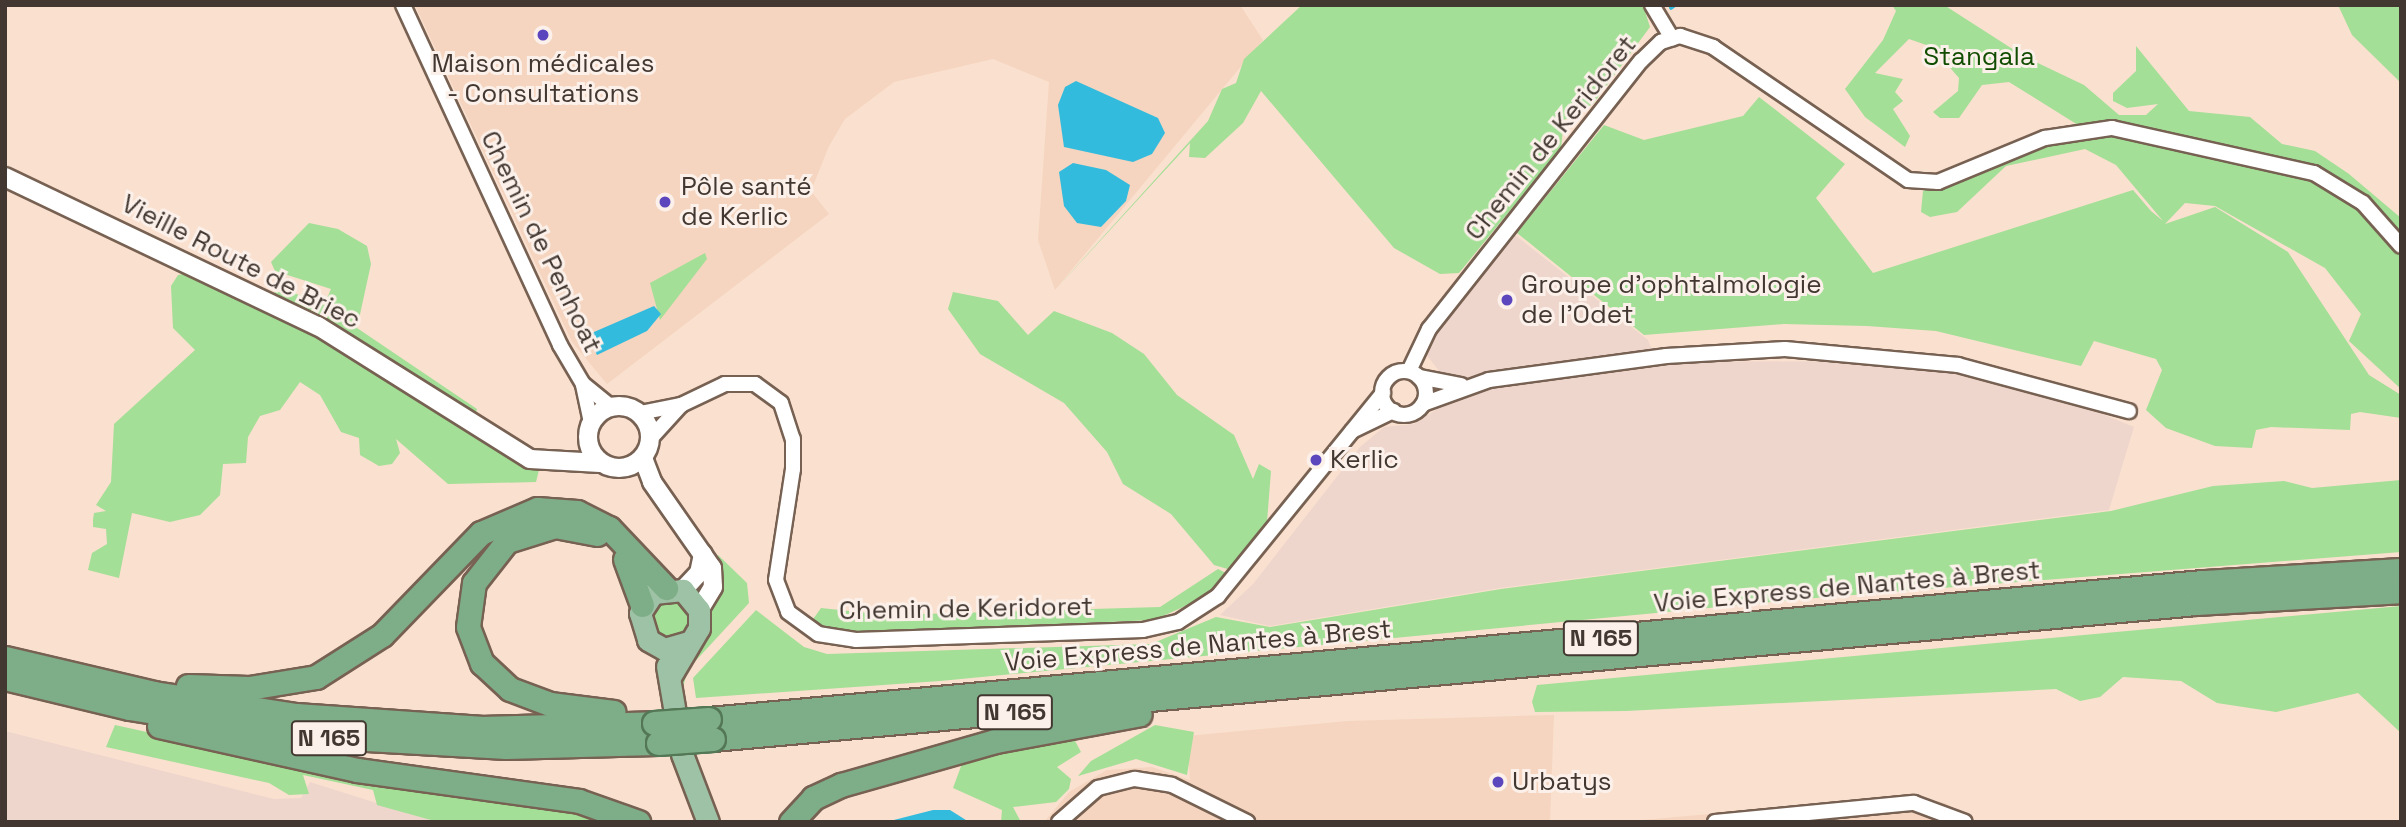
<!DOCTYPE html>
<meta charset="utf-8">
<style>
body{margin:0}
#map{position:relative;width:2406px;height:827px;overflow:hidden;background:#fae0cf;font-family:"Space Grotesk",sans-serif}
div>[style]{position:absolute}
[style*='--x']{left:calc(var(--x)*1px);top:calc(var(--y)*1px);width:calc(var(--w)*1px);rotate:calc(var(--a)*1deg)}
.commercial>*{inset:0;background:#eed6cc}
.built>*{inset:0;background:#f5d5bf}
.green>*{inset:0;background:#a3df96}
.water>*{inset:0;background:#3bd}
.stream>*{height:3.5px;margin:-1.75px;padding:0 1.75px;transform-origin:1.75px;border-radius:1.75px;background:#3bd}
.roads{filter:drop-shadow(2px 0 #776152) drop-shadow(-2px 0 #776152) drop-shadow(0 2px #776152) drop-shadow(0 -2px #776152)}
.minor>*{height:14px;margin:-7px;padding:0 7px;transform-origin:7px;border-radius:7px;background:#fff}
.minor>.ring{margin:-7px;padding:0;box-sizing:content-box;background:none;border:14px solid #fff;border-radius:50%}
.tertiary>*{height:18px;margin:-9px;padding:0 9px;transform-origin:9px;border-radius:9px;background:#fff}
.tertiary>.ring{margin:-9px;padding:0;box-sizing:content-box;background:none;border:18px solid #fff;border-radius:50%}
.primary>*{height:21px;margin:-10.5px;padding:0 10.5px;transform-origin:10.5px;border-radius:10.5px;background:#9ec2a5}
.trunk>*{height:23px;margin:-11.5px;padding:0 11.5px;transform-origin:11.5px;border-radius:11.5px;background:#7eae87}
.bridges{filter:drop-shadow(2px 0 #547755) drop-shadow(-2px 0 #547755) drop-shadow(0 2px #547755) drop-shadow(0 -2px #547755)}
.trunk-bridge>*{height:23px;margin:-11.5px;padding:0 11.5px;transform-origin:11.5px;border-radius:11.5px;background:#7eae87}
.dots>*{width:19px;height:19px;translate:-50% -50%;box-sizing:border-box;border:4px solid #fcf1ea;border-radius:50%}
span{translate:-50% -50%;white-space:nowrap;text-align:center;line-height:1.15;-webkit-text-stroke:6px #fcf1ea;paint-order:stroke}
.shield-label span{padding:2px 5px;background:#fcf1ea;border:2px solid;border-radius:5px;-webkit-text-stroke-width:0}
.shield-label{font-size:24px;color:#423831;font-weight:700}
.park-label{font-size:26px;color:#104d00}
.poi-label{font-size:26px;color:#423831}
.left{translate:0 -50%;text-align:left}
.street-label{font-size:26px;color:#423831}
.frame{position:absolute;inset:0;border:7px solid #423831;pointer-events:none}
</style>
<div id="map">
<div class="commercial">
<div style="clip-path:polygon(1514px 234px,1648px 340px,1657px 362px,1852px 361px,1927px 368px,2073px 402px,2134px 427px,2109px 510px,1500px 588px,1270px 626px,1220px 615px,1253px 584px,1360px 447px,1384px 427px,1414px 424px,1442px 406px,1439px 371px,1422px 349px)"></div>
<div style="clip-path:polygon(5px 731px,274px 799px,301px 798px,310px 782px,437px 822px,5px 822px)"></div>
</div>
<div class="built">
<div style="clip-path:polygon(415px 5px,1240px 5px,1263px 40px,1055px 290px,1038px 240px,1049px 82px,993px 59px,894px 82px,845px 119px,829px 146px,811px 191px,829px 214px,607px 384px,572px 342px)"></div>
<div style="clip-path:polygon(1554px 715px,1550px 822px,1045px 821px,1069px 792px,1107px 770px,1152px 767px,1190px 780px,1187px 736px,1348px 721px)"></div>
<div style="clip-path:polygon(1914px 796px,1945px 803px,1976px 822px,1620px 822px)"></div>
</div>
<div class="green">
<div style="clip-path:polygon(1302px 5px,1643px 5px,1650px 27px,1593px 104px,1564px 120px,1561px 148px,1459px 273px,1440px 274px,1394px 248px,1261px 91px,1243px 123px,1205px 158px,1189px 157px,1190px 143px,1055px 290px,1208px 121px,1222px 89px,1236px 83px,1244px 59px)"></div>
<div style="clip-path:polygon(1892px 5px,1944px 5px,2025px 57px,2084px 85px,2119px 115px,2146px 115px,2158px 104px,2127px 108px,2113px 101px,2113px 93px,2136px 71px,2136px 46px,2189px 111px,2250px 117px,2282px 144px,2315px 151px,2349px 174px,2401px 218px,2401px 389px,2349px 341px,2361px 314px,2325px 268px,2215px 206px,2185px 203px,2165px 224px,2215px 207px,2288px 252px,2369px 375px,2401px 395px,2401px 418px,2360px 412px,2351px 414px,2350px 430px,2271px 427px,2256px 430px,2252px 448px,2215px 446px,2166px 428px,2146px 410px,2162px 370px,2156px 359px,2094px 341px,2081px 366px,1936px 331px,1867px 326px,1784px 324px,1644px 335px,1517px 233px,1604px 125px,1644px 140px,1743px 116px,1759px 97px,1845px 164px,1816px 198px,1873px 273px,2133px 190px,2151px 211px,2163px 221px,2116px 165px,2085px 149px,2006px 166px,1957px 212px,1930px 217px,1921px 212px,1923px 191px,2086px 130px,2009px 82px,1982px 85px,1959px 118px,1940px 118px,1933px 112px,1958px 91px,1959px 78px,1932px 47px,1909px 39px,1875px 73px,1903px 79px,1895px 92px,1903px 101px,1893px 109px,1910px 136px,1905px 147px,1865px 117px,1845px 89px,1883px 40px,1896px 11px)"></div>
<div style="clip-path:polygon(2338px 5px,2401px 5px,2401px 83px,2352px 35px)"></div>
<div style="clip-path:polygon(309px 223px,338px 229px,367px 246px,371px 264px,357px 328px,477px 409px,471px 430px,539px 470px,536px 482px,448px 484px,396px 439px,400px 453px,392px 464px,379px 466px,360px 455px,359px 438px,341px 432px,320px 395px,300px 382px,280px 410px,260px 416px,248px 437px,246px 463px,223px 464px,220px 495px,200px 515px,170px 522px,132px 513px,119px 578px,88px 570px,92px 553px,107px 544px,106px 529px,93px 527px,93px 520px,94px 513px,106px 511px,96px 505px,111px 482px,114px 424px,195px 350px,173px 328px,171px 286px,178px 275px,195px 272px,249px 295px,289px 291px,324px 305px,331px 289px,275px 271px,271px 262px)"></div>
<div style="clip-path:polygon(705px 253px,707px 259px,660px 320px,650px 283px)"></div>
<div style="clip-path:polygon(953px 292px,998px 301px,1028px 335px,1054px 311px,1112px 333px,1144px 354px,1177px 395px,1234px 435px,1253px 479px,1259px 464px,1271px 471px,1267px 522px,1231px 570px,1214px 565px,1171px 514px,1123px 484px,1107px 452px,1064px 403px,980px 354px,948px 309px)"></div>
<div style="clip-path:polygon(2401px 480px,2401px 552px,1815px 598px,940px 681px,696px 698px,693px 678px,756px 610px,804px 647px,827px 654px,1151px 644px,1216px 617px,1270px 627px,1501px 589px,2111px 511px,2213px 486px,2284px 481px,2312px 488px)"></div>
<div style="clip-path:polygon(718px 555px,747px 583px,749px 603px,688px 669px,682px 691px,682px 674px,718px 587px)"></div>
<div style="clip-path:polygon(1218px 569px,1228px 574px,1201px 599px,1154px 620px,853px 633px,811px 622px,821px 608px,887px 615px,1160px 607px)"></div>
<div style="clip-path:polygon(677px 598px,691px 613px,687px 633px,663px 641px,647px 620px,654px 602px)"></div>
<div style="clip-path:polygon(2401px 606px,2401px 733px,2358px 693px,2276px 712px,2217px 703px,2181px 681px,2123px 677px,2100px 697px,2080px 701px,2056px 689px,1626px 711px,1535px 712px,1532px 702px,1537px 685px)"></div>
<div style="clip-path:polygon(115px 725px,356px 778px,570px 806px,612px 822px,438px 822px,377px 805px,373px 790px,303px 775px,309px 794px,289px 795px,269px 783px,106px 747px)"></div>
<div style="clip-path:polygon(1155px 725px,1194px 732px,1187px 775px,1136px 759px,1078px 776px,1091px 761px)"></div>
<div style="clip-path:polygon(1059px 738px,1074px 739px,1081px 752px,1057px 767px,1071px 779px,1069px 789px,1056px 802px,1013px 807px,1021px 822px,1001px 822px,1002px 810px,953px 788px,963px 761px)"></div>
</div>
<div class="water">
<div style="clip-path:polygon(1076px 81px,1158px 118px,1165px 133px,1152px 154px,1133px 162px,1064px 147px,1058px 105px,1065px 87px)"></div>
<div style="clip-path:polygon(1073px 163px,1106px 170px,1130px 185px,1126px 201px,1101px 227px,1077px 223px,1064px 206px,1059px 172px)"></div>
<div style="clip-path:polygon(654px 306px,661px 314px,647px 331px,597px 355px,587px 335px)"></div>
<div style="clip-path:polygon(933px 810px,950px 810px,969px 822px,886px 822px)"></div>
</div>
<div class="stream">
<div style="--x:1671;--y:8;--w:5;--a:-37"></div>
</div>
<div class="roads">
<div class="minor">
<div style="--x:403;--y:5;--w:374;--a:65.2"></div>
<div style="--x:560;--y:345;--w:45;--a:59.5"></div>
<div style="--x:583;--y:384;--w:36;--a:39"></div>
<div style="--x:1652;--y:5;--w:39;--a:59"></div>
<div style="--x:1409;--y:371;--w:47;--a:-64.5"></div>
<div style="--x:1429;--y:329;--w:342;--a:-51.7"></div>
<div style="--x:1641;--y:61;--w:28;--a:-44"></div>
<div style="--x:1661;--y:42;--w:20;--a:-18"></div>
<div style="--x:1680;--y:36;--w:35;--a:18"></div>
<div style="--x:1713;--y:47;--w:236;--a:34.3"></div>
<div style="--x:1908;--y:180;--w:30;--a:4"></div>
<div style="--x:1938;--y:182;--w:116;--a:-22.4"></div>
<div style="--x:2045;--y:138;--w:68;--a:-8.5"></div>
<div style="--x:2112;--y:128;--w:207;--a:12.6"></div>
<div style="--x:2314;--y:173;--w:57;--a:31.5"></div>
<div style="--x:2363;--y:203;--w:57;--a:48.5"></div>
<div class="ring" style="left:1382px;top:371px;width:30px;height:30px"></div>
<div style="--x:1419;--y:377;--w:43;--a:10.8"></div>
<div style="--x:583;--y:385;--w:39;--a:78"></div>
<div style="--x:1423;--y:404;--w:70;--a:-20"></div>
<div style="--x:1489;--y:380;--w:179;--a:-7.7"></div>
<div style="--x:1666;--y:356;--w:119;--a:-3.4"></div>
<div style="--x:1785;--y:349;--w:174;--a:5.3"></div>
<div style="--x:1958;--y:365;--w:177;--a:15.1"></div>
<div style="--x:640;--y:413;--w:42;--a:-11"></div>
<div style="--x:1352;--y:431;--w:46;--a:-26"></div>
<div style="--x:651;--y:438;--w:45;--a:-47.7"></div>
<div style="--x:681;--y:405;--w:49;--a:-25.5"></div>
<div style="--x:725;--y:384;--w:30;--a:0"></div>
<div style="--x:755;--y:384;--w:32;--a:36"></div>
<div style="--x:781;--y:403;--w:38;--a:72"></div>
<div style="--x:793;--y:439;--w:30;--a:90"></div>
<div style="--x:793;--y:469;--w:112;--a:98.7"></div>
<div style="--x:776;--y:580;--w:34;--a:69"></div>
<div style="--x:788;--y:612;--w:37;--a:36"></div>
<div style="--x:818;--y:634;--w:38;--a:9"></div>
<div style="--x:856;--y:640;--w:287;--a:-2"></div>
<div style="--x:1143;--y:630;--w:36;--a:-13"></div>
<div style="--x:1178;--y:622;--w:48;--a:-33"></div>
<div style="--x:1218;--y:596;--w:262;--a:-50.9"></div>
<div style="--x:1059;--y:822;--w:52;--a:-41.1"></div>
<div style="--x:1098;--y:788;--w:38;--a:-14"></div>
<div style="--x:1135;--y:779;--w:37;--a:9"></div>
<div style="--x:1172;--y:785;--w:84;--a:26.3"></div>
<div style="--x:1715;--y:822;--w:200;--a:-5.5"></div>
<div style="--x:1914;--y:803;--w:54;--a:20.4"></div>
</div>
<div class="tertiary">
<div style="--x:5;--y:177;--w:347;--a:25.5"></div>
<div style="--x:318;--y:326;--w:250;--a:32.1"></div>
<div style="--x:530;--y:459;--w:70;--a:3.3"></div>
<div class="ring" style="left:588px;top:406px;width:44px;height:44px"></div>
<div style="--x:643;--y:458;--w:26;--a:69"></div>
<div style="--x:652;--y:482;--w:105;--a:55.1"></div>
<div style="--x:712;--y:568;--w:19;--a:87"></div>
<div style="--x:713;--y:587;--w:27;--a:121"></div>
<div style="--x:683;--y:590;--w:23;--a:-47"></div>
<div style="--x:699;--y:573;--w:19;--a:-78"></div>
</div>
<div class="primary">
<div style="--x:667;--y:666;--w:89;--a:80.3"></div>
<div style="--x:682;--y:754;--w:73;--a:69.1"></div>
<div style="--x:670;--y:677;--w:57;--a:-59.4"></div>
<div style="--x:699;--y:628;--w:18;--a:-90"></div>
<div style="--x:699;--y:610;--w:26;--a:-129"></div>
<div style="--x:683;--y:590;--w:30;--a:174"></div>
<div style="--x:653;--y:593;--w:24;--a:123"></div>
<div style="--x:640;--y:613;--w:28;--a:73"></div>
<div style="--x:648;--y:640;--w:18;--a:29"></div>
<div style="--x:664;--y:649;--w:26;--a:-16"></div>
</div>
<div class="trunk">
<div style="--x:597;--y:534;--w:43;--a:-169.2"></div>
<div style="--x:555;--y:526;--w:50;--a:162.6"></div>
<div style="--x:507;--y:541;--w:53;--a:128.2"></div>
<div style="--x:474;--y:583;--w:44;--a:97.8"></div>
<div style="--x:468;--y:627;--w:39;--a:69"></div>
<div style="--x:482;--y:663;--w:38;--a:43"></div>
<div style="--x:510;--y:689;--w:43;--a:20.6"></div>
<div style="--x:550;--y:704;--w:64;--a:7.1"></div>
<div style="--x:625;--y:559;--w:49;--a:69.7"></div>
<div style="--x:5;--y:658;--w:153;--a:13.2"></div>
<div style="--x:154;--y:693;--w:144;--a:8.8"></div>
<div style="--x:296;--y:715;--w:184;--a:4"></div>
<div style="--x:480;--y:728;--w:174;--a:-1.6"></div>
<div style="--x:5;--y:678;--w:128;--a:13.6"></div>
<div style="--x:129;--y:708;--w:170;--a:9.1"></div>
<div style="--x:297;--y:735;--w:209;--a:3.3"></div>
<div style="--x:506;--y:747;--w:152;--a:-1.5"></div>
<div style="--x:188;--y:686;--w:61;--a:1.9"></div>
<div style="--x:249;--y:688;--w:68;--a:-9.3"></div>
<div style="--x:316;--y:677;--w:78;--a:-32.5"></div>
<div style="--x:382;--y:635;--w:142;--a:-45.9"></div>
<div style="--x:481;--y:533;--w:61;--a:-23.2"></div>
<div style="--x:537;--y:509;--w:40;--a:4.3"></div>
<div style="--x:577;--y:512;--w:36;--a:27"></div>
<div style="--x:609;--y:528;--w:83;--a:46.5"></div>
<div style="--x:709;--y:719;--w:1501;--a:-5.24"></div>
<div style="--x:2204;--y:582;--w:197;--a:-3.5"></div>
<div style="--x:159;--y:726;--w:203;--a:12.5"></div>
<div style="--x:357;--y:770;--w:224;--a:7.9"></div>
<div style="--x:579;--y:801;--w:63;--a:19.6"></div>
<div style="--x:713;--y:739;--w:1488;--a:-5.24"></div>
<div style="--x:2195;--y:603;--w:206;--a:-3.3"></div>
<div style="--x:791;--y:822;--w:33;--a:-47"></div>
<div style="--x:813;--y:798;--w:31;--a:-25"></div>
<div style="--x:841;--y:785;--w:160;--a:-15.9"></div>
<div style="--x:995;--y:741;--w:147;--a:-10.5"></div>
</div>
</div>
<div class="bridges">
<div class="trunk-bridge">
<div style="--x:654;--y:723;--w:55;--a:-4.2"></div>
<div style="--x:658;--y:743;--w:55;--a:-4.2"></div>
</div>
</div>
<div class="dots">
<div style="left:543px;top:35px;background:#5c46be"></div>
<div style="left:665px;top:202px;background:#5c46be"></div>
<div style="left:1507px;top:300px;background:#5c46be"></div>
<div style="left:1316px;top:460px;background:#5c46be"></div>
<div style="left:1498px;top:782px;background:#5c46be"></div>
</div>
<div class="shield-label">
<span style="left:1601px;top:638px">N 165</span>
<span style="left:1015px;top:712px">N 165</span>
<span style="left:329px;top:738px">N 165</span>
</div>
<div class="park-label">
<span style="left:1979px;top:57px">Stangala</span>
</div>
<div class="poi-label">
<span style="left:543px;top:79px">Maison médicales<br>- Consultations</span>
<span class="left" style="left:681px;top:202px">Pôle santé<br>de Kerlic</span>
<span class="left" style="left:1521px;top:300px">Groupe d'ophtalmologie<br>de l'Odet</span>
<span class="left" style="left:1330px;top:460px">Kerlic</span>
<span class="left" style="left:1512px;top:782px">Urbatys</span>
</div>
<div class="street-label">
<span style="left:1551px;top:138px;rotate:-51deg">Chemin de Keridoret</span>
<span style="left:541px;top:242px;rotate:64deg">Chemin de Penhoat</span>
<span style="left:241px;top:262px;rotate:27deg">Vieille Route de Briec</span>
<span style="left:1847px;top:587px;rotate:-5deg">Voie Express de Nantes à Brest</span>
<span style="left:966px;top:609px;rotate:-1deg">Chemin de Keridoret</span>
<span style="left:1198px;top:646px;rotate:-5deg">Voie Express de Nantes à Brest</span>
</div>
<div class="frame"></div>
</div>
